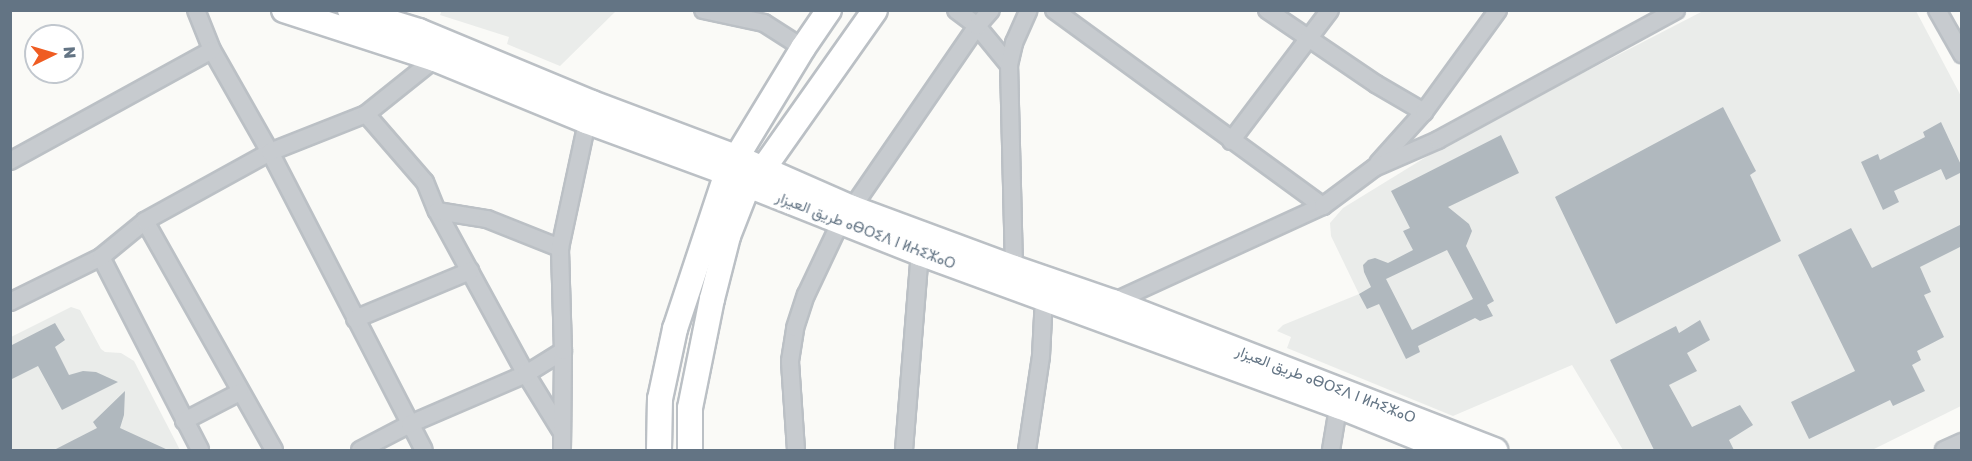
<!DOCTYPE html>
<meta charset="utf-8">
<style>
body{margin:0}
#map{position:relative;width:1972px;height:461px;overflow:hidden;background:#fafaf7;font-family:"Golos Text",Vazirmatn,"Noto Sans Tifinagh",sans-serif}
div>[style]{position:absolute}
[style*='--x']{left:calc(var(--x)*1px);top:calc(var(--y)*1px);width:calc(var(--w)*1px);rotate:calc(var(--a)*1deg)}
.built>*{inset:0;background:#eaecea}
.building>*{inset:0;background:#b0b8be}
.roads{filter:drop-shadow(2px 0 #bbc0c5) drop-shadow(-2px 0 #bbc0c5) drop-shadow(0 2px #bbc0c5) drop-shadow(0 -2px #bbc0c5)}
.street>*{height:16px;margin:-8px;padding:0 8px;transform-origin:8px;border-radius:8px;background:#c7cbcf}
.secondary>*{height:24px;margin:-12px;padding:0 12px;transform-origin:12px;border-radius:12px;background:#fff}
span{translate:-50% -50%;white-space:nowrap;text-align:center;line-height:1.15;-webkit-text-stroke:6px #fff;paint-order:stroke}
.street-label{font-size:15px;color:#637484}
.frame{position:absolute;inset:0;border:12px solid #637484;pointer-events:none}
.north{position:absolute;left:24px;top:24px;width:60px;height:60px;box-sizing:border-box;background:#fff;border:2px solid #c1c7ce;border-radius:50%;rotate:85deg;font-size:16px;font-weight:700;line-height:24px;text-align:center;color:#637484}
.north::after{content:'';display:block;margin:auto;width:21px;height:27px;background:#ef5c22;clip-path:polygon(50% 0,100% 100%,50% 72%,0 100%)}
</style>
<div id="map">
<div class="built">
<div style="clip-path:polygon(442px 10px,616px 10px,616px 11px,560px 66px,507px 44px,509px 37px,440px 15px)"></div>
<div style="clip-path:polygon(1703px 11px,1916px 11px,1961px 96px,1961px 406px,1872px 450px,1623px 450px,1572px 365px,1453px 416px,1287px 348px,1291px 337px,1277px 331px,1283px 325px,1359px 294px,1331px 236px,1330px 223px,1343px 208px,1457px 138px)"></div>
<div style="clip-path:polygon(71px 307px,80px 310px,101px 349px,105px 352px,121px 353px,134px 361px,180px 450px,11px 450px,11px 337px)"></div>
</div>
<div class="building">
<div style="clip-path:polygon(1723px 107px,1756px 171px,1750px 175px,1781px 241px,1616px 324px,1555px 197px)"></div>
<div style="clip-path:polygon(1941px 122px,1962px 167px,1962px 172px,1946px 180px,1941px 169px,1894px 191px,1899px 202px,1883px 210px,1861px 162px,1878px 154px,1880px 160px,1925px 137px,1923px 132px)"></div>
<div style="clip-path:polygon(evenodd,1501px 135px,1519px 173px,1448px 207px,1469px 224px,1472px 231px,1466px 246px,1494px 301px,1487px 305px,1493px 316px,1480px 321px,1475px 318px,1418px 346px,1420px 352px,1406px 359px,1379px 304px,1367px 309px,1359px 294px,1371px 287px,1364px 272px,1363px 265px,1368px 260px,1375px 258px,1388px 263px,1413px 250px,1403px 231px,1410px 228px,1391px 191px,1501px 135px,1447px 250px,1473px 299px,1412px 330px,1386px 279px,1447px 250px)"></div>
<div style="clip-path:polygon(1962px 224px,1962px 246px,1920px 267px,1931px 292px,1924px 295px,1944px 337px,1917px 351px,1921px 360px,1912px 365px,1925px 391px,1893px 406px,1890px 400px,1809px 439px,1791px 402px,1855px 371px,1798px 255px,1851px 228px,1872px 268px)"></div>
<div style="clip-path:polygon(1700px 320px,1710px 340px,1687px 353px,1697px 371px,1669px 385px,1692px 427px,1740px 405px,1753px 425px,1729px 440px,1734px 450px,1654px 450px,1610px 360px,1676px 326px,1679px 333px)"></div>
<div style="clip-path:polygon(55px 323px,65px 340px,55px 347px,69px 375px,83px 371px,96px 372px,118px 382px,62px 410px,38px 366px,10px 380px,10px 346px)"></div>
<div style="clip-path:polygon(125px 391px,124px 415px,120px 428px,168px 450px,54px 450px,97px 428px,93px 422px)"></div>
</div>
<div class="roads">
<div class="street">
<div style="--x:196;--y:10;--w:43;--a:68.2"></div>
<div style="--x:212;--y:50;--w:117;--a:60.4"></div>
<div style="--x:270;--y:152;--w:335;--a:62.7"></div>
<div style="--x:703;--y:10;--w:62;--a:12"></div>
<div style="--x:764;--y:23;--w:46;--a:32.7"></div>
<div style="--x:956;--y:10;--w:26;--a:37"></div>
<div style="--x:977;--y:26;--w:50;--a:50.6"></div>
<div style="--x:1054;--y:10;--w:333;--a:36.1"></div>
<div style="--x:1267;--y:10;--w:132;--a:34.2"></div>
<div style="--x:1376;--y:84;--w:56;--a:30.3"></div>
<div style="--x:1937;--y:10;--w:51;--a:60.4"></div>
<div style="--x:366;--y:114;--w:90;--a:49.1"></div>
<div style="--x:425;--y:182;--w:31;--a:68"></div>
<div style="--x:437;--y:211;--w:186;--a:61.4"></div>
<div style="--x:526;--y:374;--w:67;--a:58.4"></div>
<div style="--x:1231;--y:141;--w:164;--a:-52.9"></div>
<div style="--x:10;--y:161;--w:230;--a:-28.8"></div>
<div style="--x:1378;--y:163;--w:69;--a:-48"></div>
<div style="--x:1424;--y:112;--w:126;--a:-54"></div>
<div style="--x:437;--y:211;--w:51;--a:9.1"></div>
<div style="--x:487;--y:219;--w:79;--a:21.7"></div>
<div style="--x:145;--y:221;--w:263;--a:60.6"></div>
<div style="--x:101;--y:257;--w:217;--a:62.8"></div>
<div style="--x:1014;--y:268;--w:203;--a:-91.4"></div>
<div style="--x:1009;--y:65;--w:23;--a:-77"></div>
<div style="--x:1014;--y:43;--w:36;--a:-66"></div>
<div style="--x:10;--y:302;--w:102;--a:-26.3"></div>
<div style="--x:101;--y:257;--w:57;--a:-39.3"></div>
<div style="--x:145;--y:221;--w:143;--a:-28.9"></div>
<div style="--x:270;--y:152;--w:103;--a:-21.6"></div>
<div style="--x:366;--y:114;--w:88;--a:-38.6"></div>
<div style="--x:1110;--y:306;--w:5;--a:-53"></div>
<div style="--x:1113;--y:302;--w:231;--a:-24.6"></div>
<div style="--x:1323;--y:206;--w:64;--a:-36.7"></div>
<div style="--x:1374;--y:168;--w:70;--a:-23.6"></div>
<div style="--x:1438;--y:140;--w:271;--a:-28.6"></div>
<div style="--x:355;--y:319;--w:125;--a:-22.7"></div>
<div style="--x:184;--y:421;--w:63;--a:-27.4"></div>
<div style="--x:360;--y:450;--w:56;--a:-27.5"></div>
<div style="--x:410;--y:424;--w:126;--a:-23.3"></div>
<div style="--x:526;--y:374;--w:44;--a:-31.9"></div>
<div style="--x:562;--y:450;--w:99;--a:-89.4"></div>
<div style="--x:563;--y:351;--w:103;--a:-91.7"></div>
<div style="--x:560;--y:248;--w:138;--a:-77.9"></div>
<div style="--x:796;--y:450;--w:89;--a:-93.9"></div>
<div style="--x:790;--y:361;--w:33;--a:-81"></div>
<div style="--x:795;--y:328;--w:35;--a:-72"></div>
<div style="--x:806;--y:295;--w:82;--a:-64.7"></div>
<div style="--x:841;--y:221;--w:17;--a:-50"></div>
<div style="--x:852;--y:208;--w:221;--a:-55.5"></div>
<div style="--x:977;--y:26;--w:21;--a:-49"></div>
<div style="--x:904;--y:450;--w:198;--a:-85.4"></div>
<div style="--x:1027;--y:450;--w:95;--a:-81.5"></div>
<div style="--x:1041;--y:356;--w:59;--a:-87.1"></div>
<div style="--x:1331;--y:450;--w:55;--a:-80.5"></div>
<div style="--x:1944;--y:450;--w:20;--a:-24"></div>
</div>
<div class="secondary">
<div style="--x:284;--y:10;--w:159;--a:18"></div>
<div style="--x:435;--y:59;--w:163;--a:22.3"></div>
<div style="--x:586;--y:121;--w:150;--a:20.2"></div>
<div style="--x:727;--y:173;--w:24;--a:30"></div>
<div style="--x:748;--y:185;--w:185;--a:21.6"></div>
<div style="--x:920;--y:253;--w:446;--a:20.1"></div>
<div style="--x:1339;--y:406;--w:118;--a:22"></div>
<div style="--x:350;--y:10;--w:72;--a:16.9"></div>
<div style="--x:419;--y:31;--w:187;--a:22.6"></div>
<div style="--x:592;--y:103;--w:154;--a:20.6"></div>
<div style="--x:736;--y:157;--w:127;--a:23.7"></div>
<div style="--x:852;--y:208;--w:173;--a:20.3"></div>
<div style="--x:1014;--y:268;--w:105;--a:19"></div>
<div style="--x:1113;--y:302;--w:410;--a:21.2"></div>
<div style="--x:659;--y:450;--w:51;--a:-88.9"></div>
<div style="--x:660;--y:399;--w:72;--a:-77.9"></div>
<div style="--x:675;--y:329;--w:164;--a:-71.6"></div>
<div style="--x:727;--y:173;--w:146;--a:-58.7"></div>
<div style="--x:803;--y:48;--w:46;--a:-55.6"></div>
<div style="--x:690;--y:450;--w:42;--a:-90"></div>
<div style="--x:690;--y:408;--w:111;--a:-78.6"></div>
<div style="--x:712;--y:299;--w:65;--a:-75.7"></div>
<div style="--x:728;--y:236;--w:55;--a:-68.6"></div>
<div style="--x:748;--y:185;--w:22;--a:-47"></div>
<div style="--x:763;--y:169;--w:194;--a:-54.8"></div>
</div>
</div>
<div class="street-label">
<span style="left:866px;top:230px;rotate:21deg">طريق العيزار ⴰⴱⵔⵉⴷ ⵏ ⵍⵄⵉⵣⴰⵔ</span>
<span style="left:1326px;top:384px;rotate:21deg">طريق العيزار ⴰⴱⵔⵉⴷ ⵏ ⵍⵄⵉⵣⴰⵔ</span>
</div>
<div class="frame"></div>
<div class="north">N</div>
</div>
